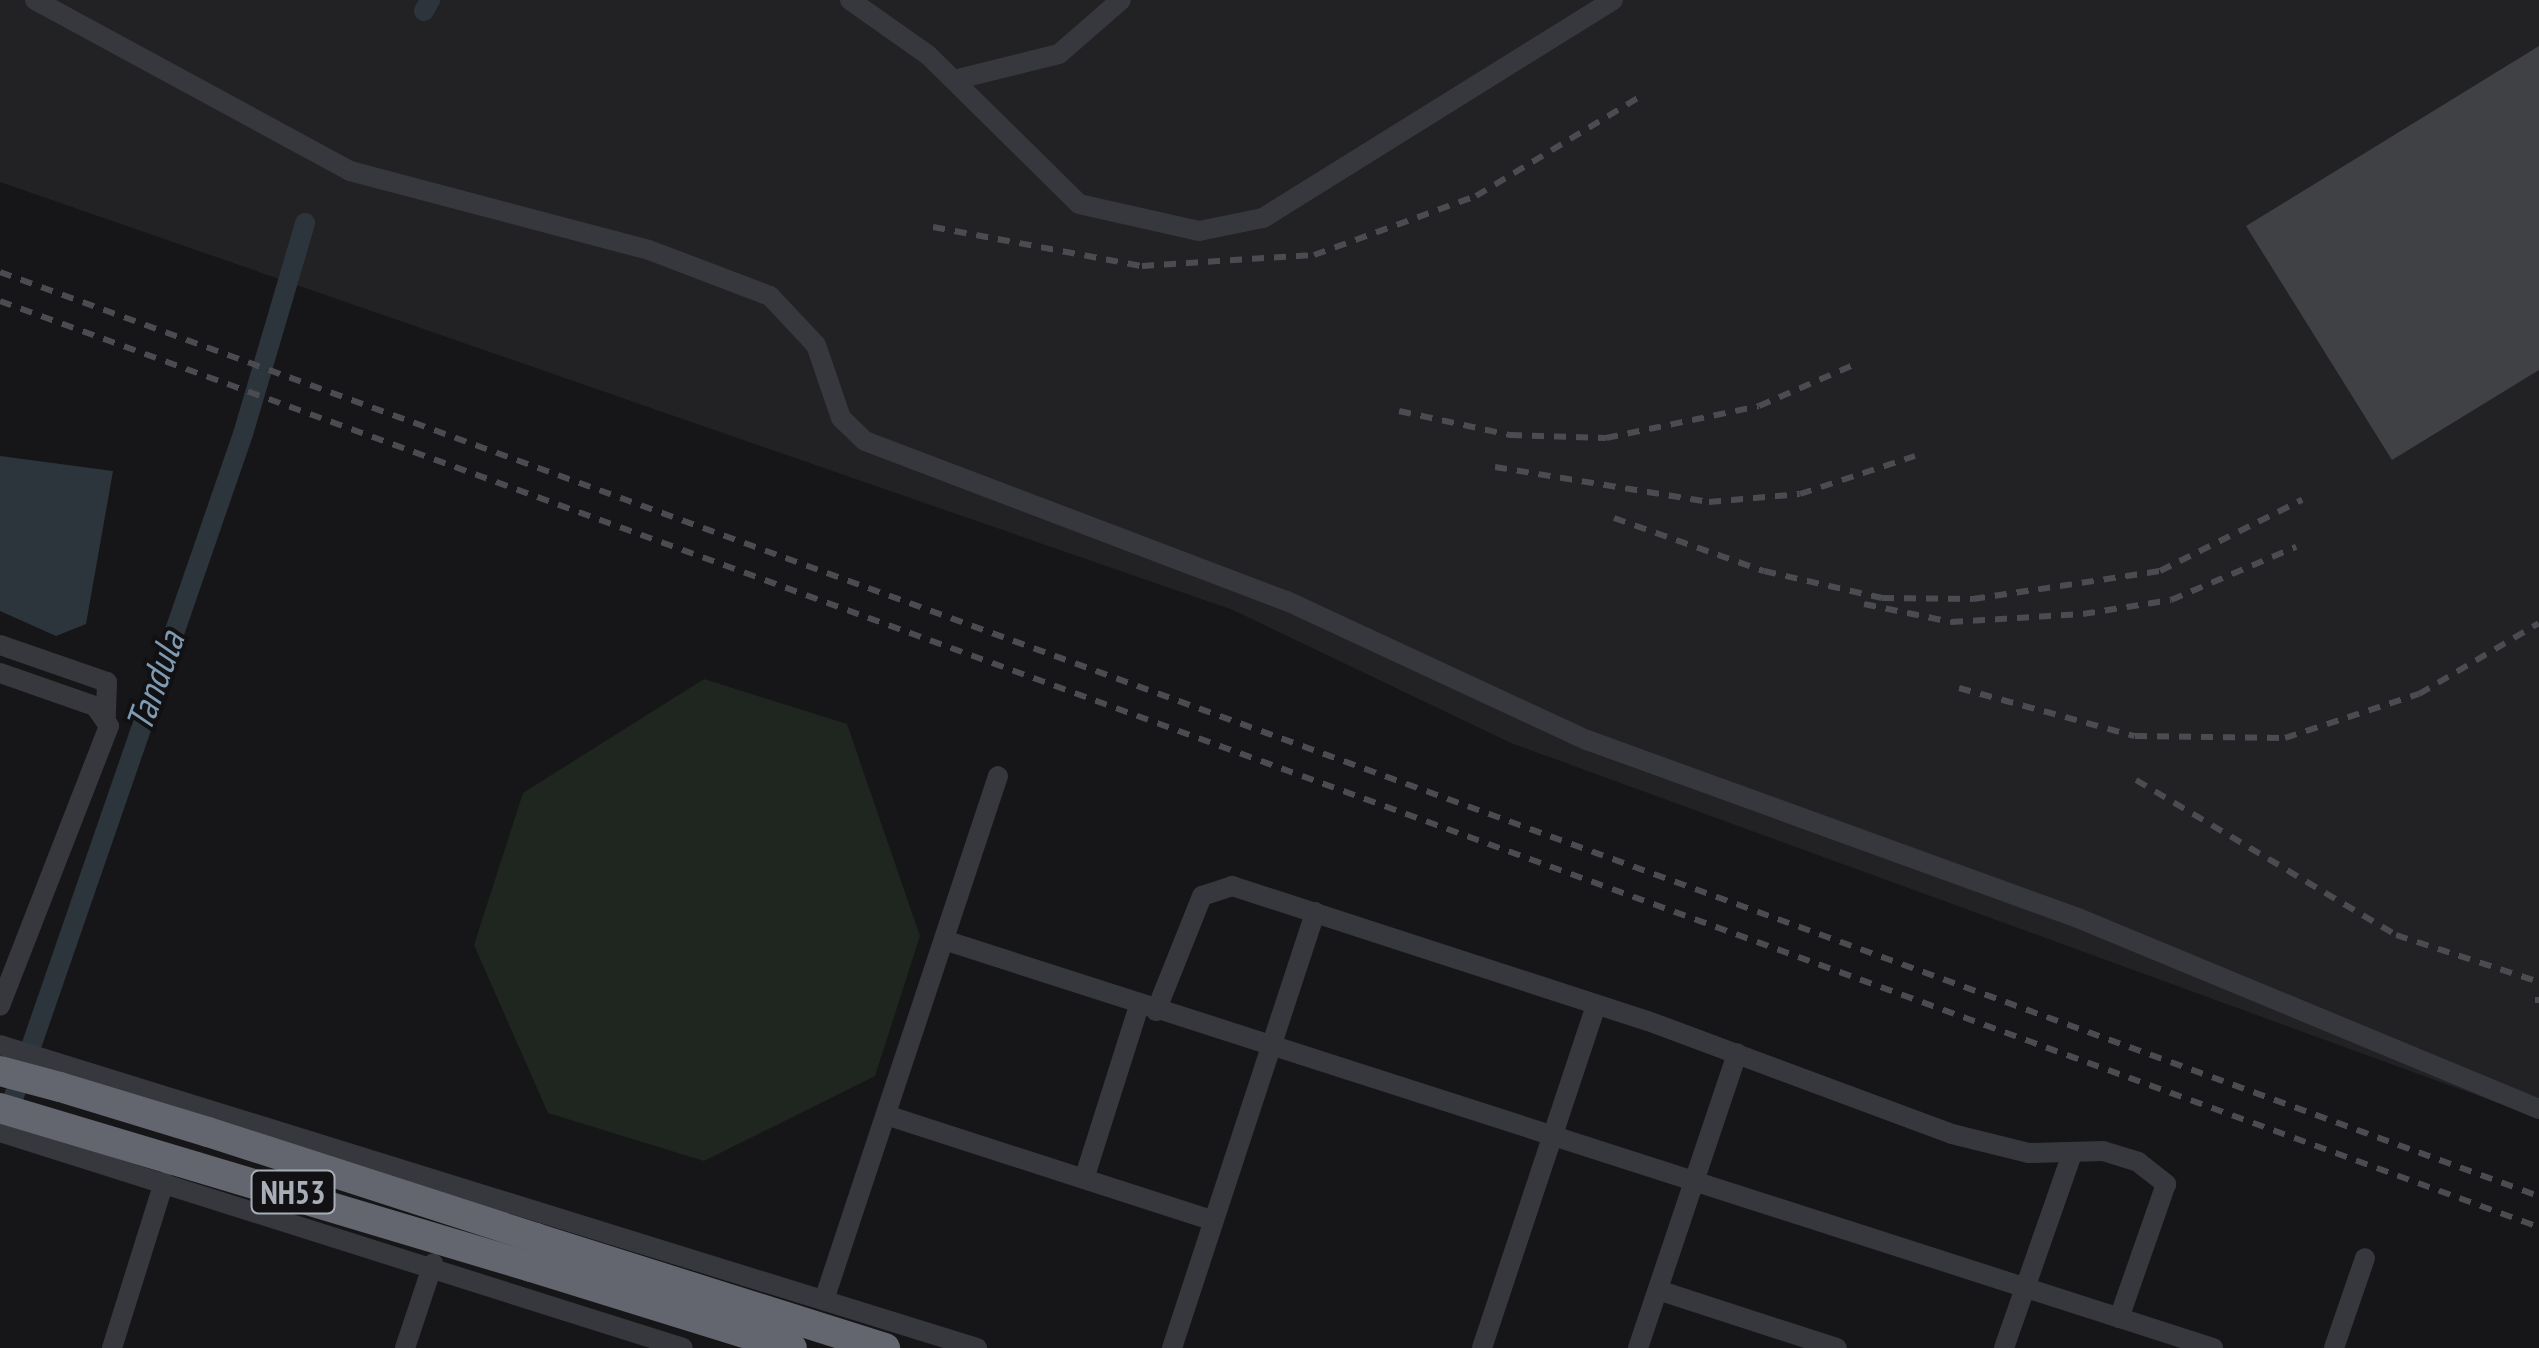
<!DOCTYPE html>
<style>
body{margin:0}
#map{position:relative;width:2539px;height:1348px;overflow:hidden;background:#161618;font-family:"PT Sans Narrow",sans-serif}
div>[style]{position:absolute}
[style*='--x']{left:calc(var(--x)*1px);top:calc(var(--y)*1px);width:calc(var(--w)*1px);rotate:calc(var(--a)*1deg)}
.built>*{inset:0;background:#222225}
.green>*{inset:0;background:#1e261f}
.water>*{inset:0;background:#2c353c}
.canal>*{height:20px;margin:-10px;padding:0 10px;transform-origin:10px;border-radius:10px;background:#2c353c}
.building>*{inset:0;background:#404145}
.minor>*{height:20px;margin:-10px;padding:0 10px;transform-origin:10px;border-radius:10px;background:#37383d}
.highway>*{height:30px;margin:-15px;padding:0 15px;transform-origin:15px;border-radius:15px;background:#63666e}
.rail>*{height:6px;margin-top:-3px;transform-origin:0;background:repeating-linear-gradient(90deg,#4a4c52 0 12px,transparent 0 22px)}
.highway-bridge>*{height:30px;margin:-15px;padding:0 15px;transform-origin:15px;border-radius:15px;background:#63666e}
span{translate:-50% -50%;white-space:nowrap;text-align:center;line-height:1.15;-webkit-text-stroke:8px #111113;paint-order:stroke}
.shield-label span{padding:2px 8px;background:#111113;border:2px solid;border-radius:8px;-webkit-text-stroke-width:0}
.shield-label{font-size:32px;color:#a8adb8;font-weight:700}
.water-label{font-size:38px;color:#7f9bb3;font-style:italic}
</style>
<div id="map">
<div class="built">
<div style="clip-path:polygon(0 0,2539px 0,2539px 1118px,1511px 743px,1233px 610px,0 182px)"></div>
</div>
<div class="green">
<div style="clip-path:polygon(704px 679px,847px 724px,920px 936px,875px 1076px,704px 1161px,548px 1113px,474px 945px,523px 793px)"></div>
</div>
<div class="water">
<div style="clip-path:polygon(0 456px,113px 471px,86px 624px,56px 636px,0 611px)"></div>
</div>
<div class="canal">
<div style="--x:424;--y:11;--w:13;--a:-61"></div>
<div style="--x:5;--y:1122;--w:728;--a:-70.92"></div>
<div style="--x:243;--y:434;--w:220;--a:-73.6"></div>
</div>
<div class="building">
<div style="clip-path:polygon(2539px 46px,2539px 370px,2392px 460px,2246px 226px)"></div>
</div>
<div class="minor">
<div style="--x:35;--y:0;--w:358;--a:28.5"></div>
<div style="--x:350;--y:171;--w:309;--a:14.8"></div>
<div style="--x:649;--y:250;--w:129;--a:20.8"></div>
<div style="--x:770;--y:296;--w:67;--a:46.8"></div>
<div style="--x:816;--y:345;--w:77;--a:71.1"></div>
<div style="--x:841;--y:418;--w:33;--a:44"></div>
<div style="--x:865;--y:441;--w:451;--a:20.8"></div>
<div style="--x:1287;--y:601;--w:331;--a:24.9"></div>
<div style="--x:1587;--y:740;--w:522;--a:19.93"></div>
<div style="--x:2078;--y:918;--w:499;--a:22.5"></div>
<div style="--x:850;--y:0;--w:95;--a:35.2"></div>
<div style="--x:928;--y:55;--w:212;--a:44.6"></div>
<div style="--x:1079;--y:204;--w:123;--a:12.7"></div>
<div style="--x:1199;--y:231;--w:65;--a:-11.5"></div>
<div style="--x:1263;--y:218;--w:412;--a:-31.9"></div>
<div style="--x:954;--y:80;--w:108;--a:-13.9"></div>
<div style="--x:1059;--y:54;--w:82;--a:-41.1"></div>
<div style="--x:0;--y:645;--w:113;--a:19.1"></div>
<div style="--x:107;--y:682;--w:35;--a:92"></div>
<div style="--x:0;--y:673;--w:101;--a:19.2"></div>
<div style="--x:95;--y:706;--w:24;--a:55"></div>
<div style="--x:109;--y:726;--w:300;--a:111.3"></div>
<div style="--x:944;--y:940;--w:1333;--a:17.82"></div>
<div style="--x:1156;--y:1011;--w:124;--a:-68.2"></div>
<div style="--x:1202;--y:896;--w:32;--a:-18"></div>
<div style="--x:1232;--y:886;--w:437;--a:18"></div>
<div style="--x:1648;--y:1021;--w:324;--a:20.4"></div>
<div style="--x:1952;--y:1134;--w:79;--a:13.9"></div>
<div style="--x:2029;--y:1153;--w:74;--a:-1.5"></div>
<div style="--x:2103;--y:1151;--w:37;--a:17"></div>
<div style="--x:2138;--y:1162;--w:36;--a:38"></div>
<div style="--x:2166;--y:1184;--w:142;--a:109.3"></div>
<div style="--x:0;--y:1045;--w:1023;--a:17.23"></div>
<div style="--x:886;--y:1115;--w:342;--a:17.9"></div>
<div style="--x:0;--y:1132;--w:716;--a:17.55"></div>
<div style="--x:1085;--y:1176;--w:178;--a:-72.4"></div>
<div style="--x:1658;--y:1290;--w:188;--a:18"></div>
<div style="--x:824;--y:1300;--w:552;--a:-71.63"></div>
<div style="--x:112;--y:1348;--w:174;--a:-72.6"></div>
<div style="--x:405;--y:1348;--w:89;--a:-71.6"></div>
<div style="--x:1172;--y:1348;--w:459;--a:-71.8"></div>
<div style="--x:1482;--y:1348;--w:360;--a:-71.6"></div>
<div style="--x:1638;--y:1348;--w:311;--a:-71.4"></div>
<div style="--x:2004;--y:1348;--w:206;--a:-70.7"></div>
<div style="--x:2334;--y:1348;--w:95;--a:-71"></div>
</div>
<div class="highway">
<div style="--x:60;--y:1087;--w:155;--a:16.9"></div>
<div style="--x:536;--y:1238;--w:366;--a:17.5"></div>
<div style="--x:531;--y:1267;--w:273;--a:17.2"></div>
</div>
<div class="rail">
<div style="--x:933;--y:227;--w:213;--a:10.6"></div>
<div style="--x:1142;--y:266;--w:172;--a:-3.7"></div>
<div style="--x:1314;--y:255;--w:172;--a:-20"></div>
<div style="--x:1476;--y:196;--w:193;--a:-31.2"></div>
<div style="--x:0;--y:272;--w:2702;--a:20"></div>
<div style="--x:0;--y:301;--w:2703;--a:20.04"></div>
<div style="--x:1399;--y:411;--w:114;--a:12.2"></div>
<div style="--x:1510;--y:435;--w:96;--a:1.8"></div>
<div style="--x:1606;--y:438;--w:156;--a:-11.8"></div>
<div style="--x:1759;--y:406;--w:108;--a:-23.5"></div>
<div style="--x:1495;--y:467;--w:217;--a:9.3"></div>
<div style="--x:1709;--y:502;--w:91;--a:-5"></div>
<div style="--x:1800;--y:494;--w:121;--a:-18.3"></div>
<div style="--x:1614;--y:518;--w:159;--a:19.5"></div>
<div style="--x:1764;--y:571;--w:121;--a:12.9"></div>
<div style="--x:1882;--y:598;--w:91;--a:0.6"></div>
<div style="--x:1973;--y:599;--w:189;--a:-8.5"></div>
<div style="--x:2160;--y:571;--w:159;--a:-26.6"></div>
<div style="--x:1864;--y:604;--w:89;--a:11.7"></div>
<div style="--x:1951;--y:622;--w:132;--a:-3.5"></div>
<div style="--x:2083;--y:614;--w:89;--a:-9"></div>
<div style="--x:2171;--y:600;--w:136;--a:-23"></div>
<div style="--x:1959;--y:688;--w:182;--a:15.3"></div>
<div style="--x:2135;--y:736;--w:150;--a:0.8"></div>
<div style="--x:2285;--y:738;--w:141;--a:-18.2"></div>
<div style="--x:2419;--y:694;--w:139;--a:-30.6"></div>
<div style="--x:2136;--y:780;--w:303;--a:30.8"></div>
<div style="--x:2396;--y:935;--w:151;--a:18.2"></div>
<div style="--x:2535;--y:1000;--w:4;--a:0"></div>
</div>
<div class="highway-bridge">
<div style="--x:0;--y:1071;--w:62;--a:14.9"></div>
<div style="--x:0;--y:1108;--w:554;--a:16.67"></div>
<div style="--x:208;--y:1132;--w:345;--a:17.9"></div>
</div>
<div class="shield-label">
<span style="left:293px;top:1192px">NH53</span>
</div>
<div class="water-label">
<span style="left:154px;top:681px;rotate:-70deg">Tandula</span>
</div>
</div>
